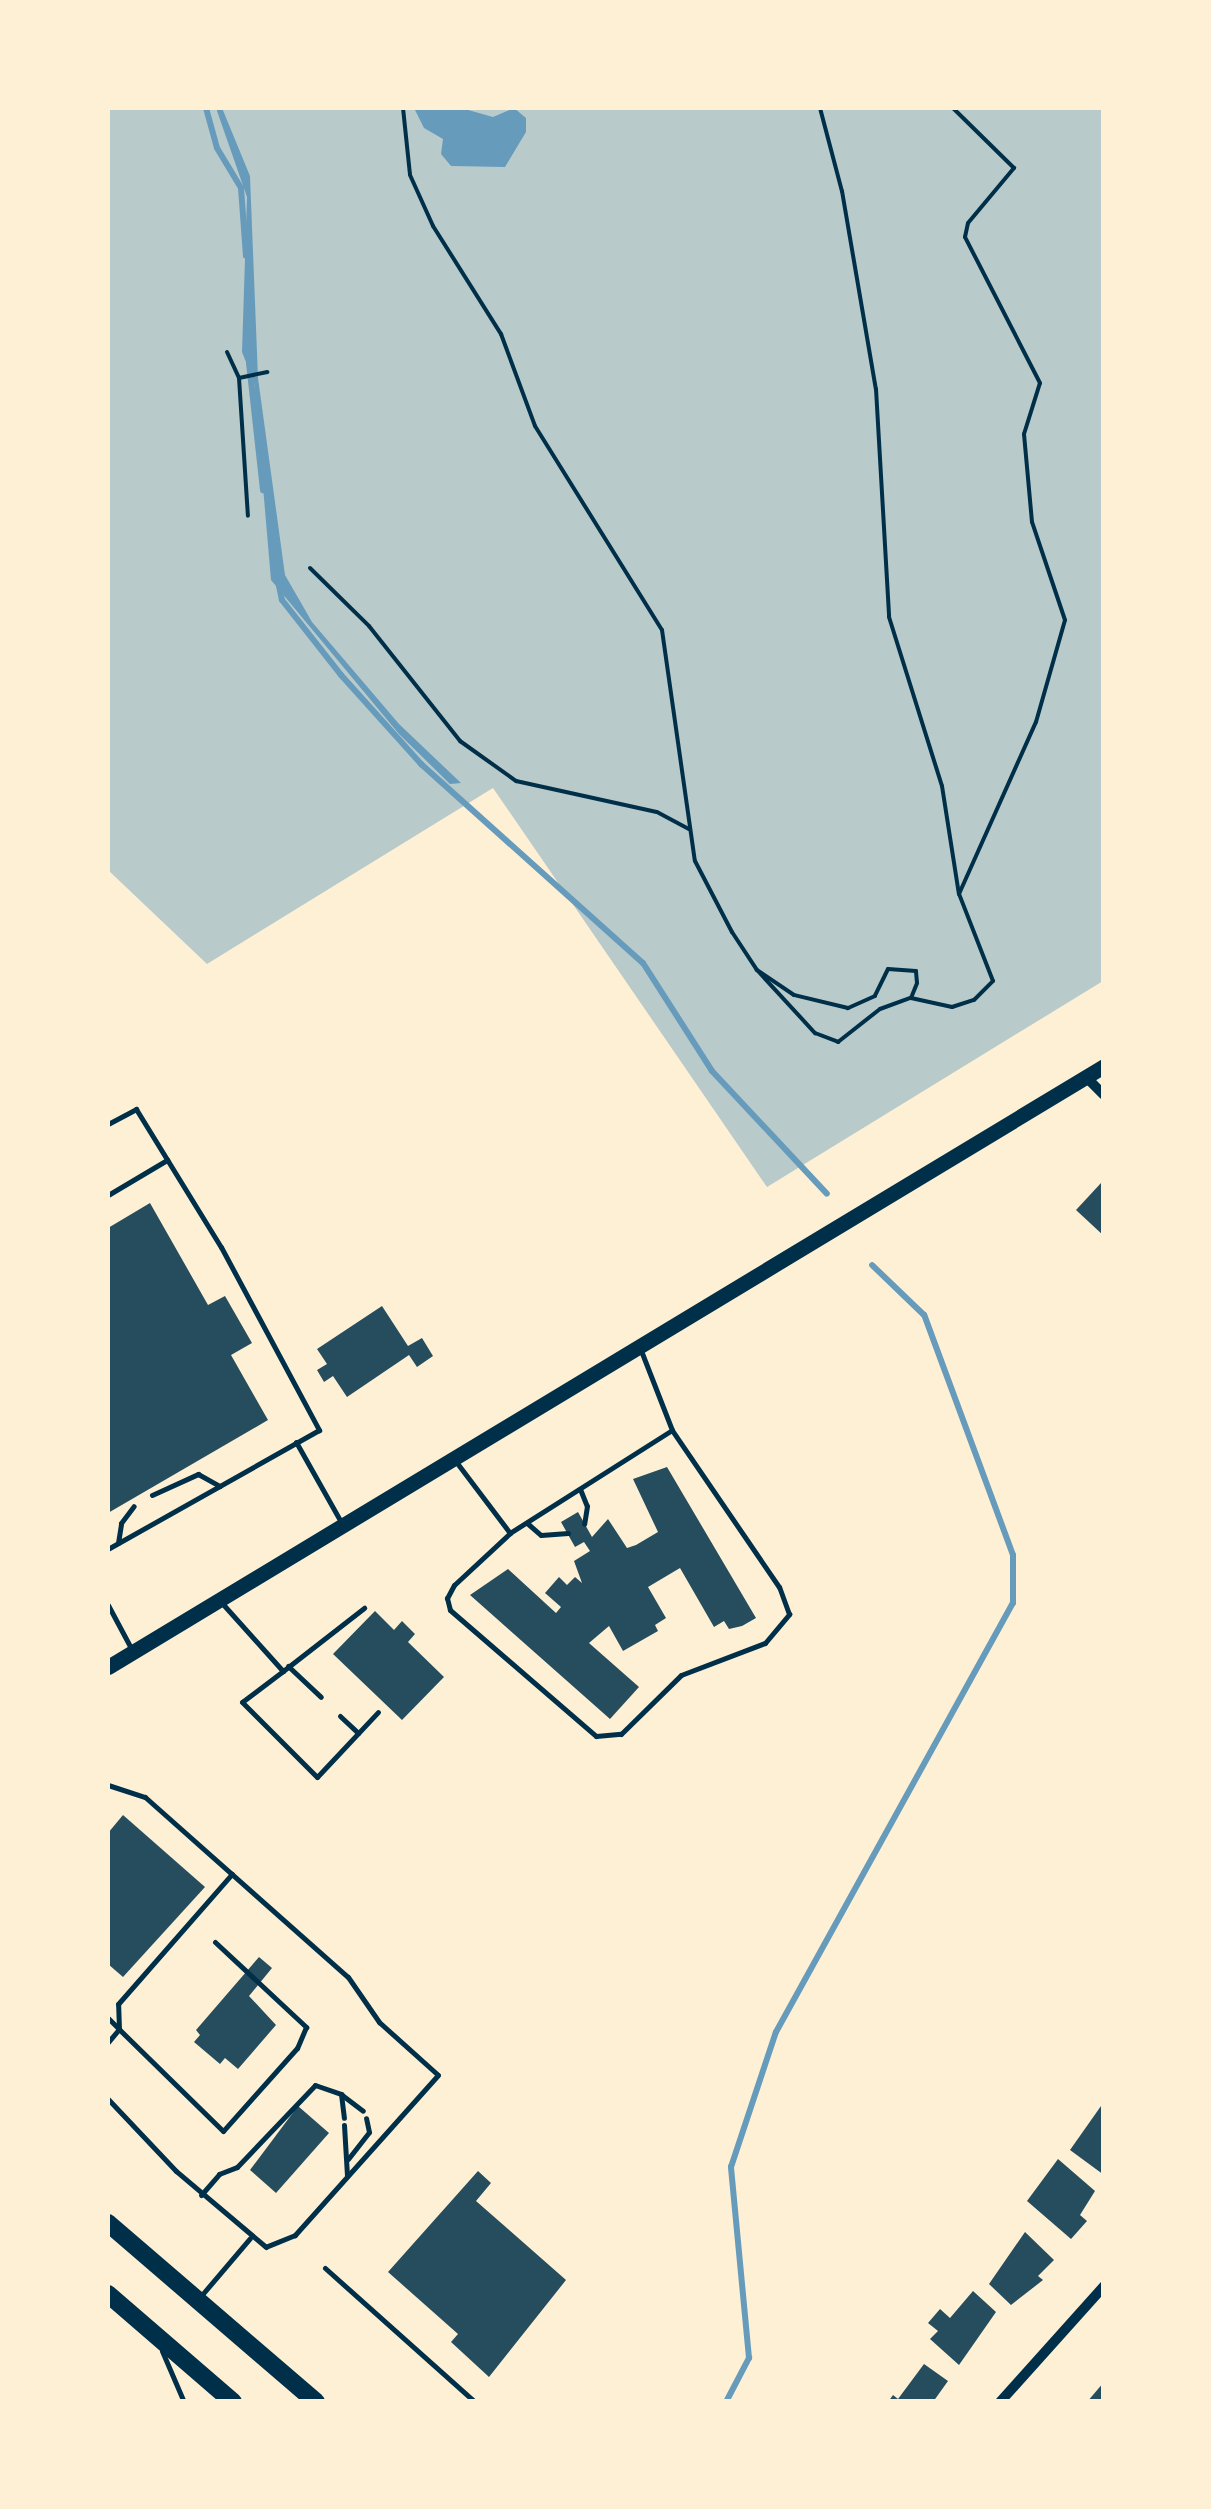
<!DOCTYPE html>
<style>
body{margin:0}
#map{position:relative;width:1211px;height:2509px;overflow:hidden;background:#fdf0d5;font-family:Lato,sans-serif}
div>[style]{position:absolute}
[style*='--x']{left:calc(var(--x)*1px);top:calc(var(--y)*1px);width:calc(var(--w)*1px);rotate:calc(var(--a)*1deg)}
.green>*{inset:0;background:#b9caca}
.water>*{inset:0;background:#669bbc}
.stream>*{height:6px;margin:-3px;padding:0 3px;transform-origin:3px;border-radius:3px;background:#669bbc}
.building>*{inset:0;background:#264d5e}
.path>*{height:4px;margin:-2px;padding:0 2px;transform-origin:2px;border-radius:2px;background:#003049}
.service>*{height:5px;margin:-2.5px;padding:0 2.5px;transform-origin:2.5px;border-radius:2.5px;background:#003049}
.minor>*{height:10px;margin:-5px;padding:0 5px;transform-origin:5px;border-radius:5px;background:#003049}
.secondary>*{height:15px;margin:-7.5px;padding:0 7.5px;transform-origin:7.5px;border-radius:7.5px;background:#003049}
.trunk>*{height:18px;margin:-9px;padding:0 9px;transform-origin:9px;border-radius:9px;background:#003049}
span{translate:-50% -50%;white-space:nowrap;text-align:center;line-height:1.15;-webkit-text-stroke:8px #fdf0d5;paint-order:stroke}
.frame{position:absolute;inset:0;border:110px solid #fdf0d5;pointer-events:none}
</style>
<div id="map">
<div class="green">
<div style="clip-path:polygon(108px 108px,1103px 108px,1103px 981px,767px 1187px,493px 788px,207px 964px,108px 870px)"></div>
</div>
<div class="water">
<div style="clip-path:polygon(216px 108px,222px 108px,250px 176px,258px 378px,285px 575px,312px 622px,399px 724px,461px 783px,450px 784px,399px 734px,271px 580px,254px 382px,242px 352px,247px 197px)"></div>
<div style="clip-path:polygon(414px 108px,461px 108px,493px 117px,514px 108px,526px 118px,526px 132px,505px 167px,451px 166px,441px 154px,443px 139px,424px 128px)"></div>
</div>
<div class="stream">
<div style="--x:206;--y:108;--w:41;--a:74.6"></div>
<div style="--x:217;--y:148;--w:47;--a:59"></div>
<div style="--x:241;--y:188;--w:68;--a:85.8"></div>
<div style="--x:249;--y:363;--w:128;--a:83.7"></div>
<div style="--x:279;--y:586;--w:14;--a:78"></div>
<div style="--x:282;--y:600;--w:95;--a:51.8"></div>
<div style="--x:341;--y:675;--w:120;--a:48"></div>
<div style="--x:421;--y:764;--w:298;--a:41.9"></div>
<div style="--x:643;--y:963;--w:128;--a:57.4"></div>
<div style="--x:712;--y:1071;--w:168;--a:46.9"></div>
<div style="--x:726;--y:2402;--w:50;--a:-62.4"></div>
<div style="--x:749;--y:2358;--w:192;--a:-95.4"></div>
<div style="--x:731;--y:2167;--w:142;--a:-71.6"></div>
<div style="--x:776;--y:2032;--w:490;--a:-61.1"></div>
<div style="--x:1013;--y:1603;--w:48;--a:-90"></div>
<div style="--x:1013;--y:1555;--w:256;--a:-110.3"></div>
<div style="--x:924;--y:1315;--w:72;--a:-136.1"></div>
</div>
<div class="building">
<div style="clip-path:polygon(1101px 1183px,1104px 1185px,1104px 1236px,1076px 1210px)"></div>
<div style="clip-path:polygon(150px 1203px,208px 1305px,225px 1296px,252px 1343px,231px 1355px,268px 1420px,108px 1513px,108px 1228px)"></div>
<div style="clip-path:polygon(382px 1306px,408px 1346px,422px 1338px,433px 1356px,417px 1367px,409px 1355px,347px 1397px,333px 1376px,324px 1382px,317px 1370px,327px 1364px,317px 1349px)"></div>
<div style="clip-path:polygon(667px 1467px,756px 1618px,742px 1626px,729px 1629px,724px 1621px,714px 1627px,680px 1568px,648px 1587px,666px 1618px,655px 1625px,658px 1631px,623px 1651px,609px 1626px,589px 1643px,639px 1687px,610px 1719px,470px 1595px,508px 1569px,556px 1613px,561px 1607px,545px 1593px,559px 1577px,567px 1585px,575px 1577px,582px 1583px,574px 1561px,590px 1551px,584px 1542px,575px 1547px,561px 1522px,578px 1512px,592px 1537px,608px 1519px,627px 1548px,636px 1545px,658px 1532px,633px 1479px)"></div>
<div style="clip-path:polygon(375px 1611px,394px 1630px,402px 1621px,415px 1634px,408px 1642px,444px 1677px,402px 1720px,333px 1654px)"></div>
<div style="clip-path:polygon(123px 1815px,205px 1887px,123px 1977px,108px 1964px,108px 1833px)"></div>
<div style="clip-path:polygon(259px 1957px,272px 1968px,249px 1996px,276px 2025px,238px 2069px,225px 2058px,220px 2064px,194px 2042px,200px 2035px,196px 2030px)"></div>
<div style="clip-path:polygon(298px 2106px,329px 2133px,276px 2193px,250px 2170px)"></div>
<div style="clip-path:polygon(1101px 2106px,1104px 2108px,1104px 2175px,1070px 2150px)"></div>
<div style="clip-path:polygon(1058px 2159px,1095px 2191px,1080px 2215px,1087px 2221px,1071px 2239px,1027px 2201px)"></div>
<div style="clip-path:polygon(478px 2171px,491px 2183px,476px 2201px,566px 2280px,489px 2377px,451px 2342px,458px 2334px,388px 2272px)"></div>
<div style="clip-path:polygon(1025px 2232px,1054px 2260px,1038px 2276px,1043px 2280px,1011px 2305px,989px 2284px)"></div>
<div style="clip-path:polygon(973px 2291px,996px 2312px,959px 2365px,930px 2339px,938px 2331px,928px 2323px,940px 2309px,950px 2318px)"></div>
<div style="clip-path:polygon(924px 2364px,948px 2381px,933px 2402px,888px 2402px,893px 2395px,898px 2399px)"></div>
<div style="clip-path:polygon(1104px 2382px,1104px 2402px,1087px 2402px)"></div>
</div>
<div class="path">
<div style="--x:403;--y:108;--w:67;--a:84"></div>
<div style="--x:410;--y:175;--w:56;--a:65.7"></div>
<div style="--x:433;--y:226;--w:128;--a:57.8"></div>
<div style="--x:501;--y:334;--w:98;--a:69.7"></div>
<div style="--x:535;--y:426;--w:240;--a:58.1"></div>
<div style="--x:662;--y:630;--w:233;--a:81.9"></div>
<div style="--x:695;--y:861;--w:80;--a:62.5"></div>
<div style="--x:732;--y:932;--w:45;--a:56.7"></div>
<div style="--x:757;--y:970;--w:86;--a:47.4"></div>
<div style="--x:815;--y:1033;--w:25;--a:21"></div>
<div style="--x:838;--y:1042;--w:53;--a:-38.2"></div>
<div style="--x:880;--y:1009;--w:33;--a:-20"></div>
<div style="--x:911;--y:998;--w:16;--a:-68"></div>
<div style="--x:917;--y:983;--w:12;--a:-95"></div>
<div style="--x:916;--y:971;--w:28;--a:-176"></div>
<div style="--x:888;--y:969;--w:30;--a:116"></div>
<div style="--x:875;--y:996;--w:30;--a:156"></div>
<div style="--x:848;--y:1008;--w:56;--a:-166.5"></div>
<div style="--x:794;--y:995;--w:45;--a:-146"></div>
<div style="--x:820;--y:108;--w:86;--a:75.2"></div>
<div style="--x:842;--y:191;--w:201;--a:80.3"></div>
<div style="--x:876;--y:389;--w:228;--a:86.7"></div>
<div style="--x:889;--y:617;--w:177;--a:72.6"></div>
<div style="--x:942;--y:786;--w:109;--a:81.1"></div>
<div style="--x:227;--y:352;--w:29;--a:65"></div>
<div style="--x:239;--y:378;--w:29;--a:-12"></div>
<div style="--x:239;--y:378;--w:138;--a:86.3"></div>
<div style="--x:310;--y:568;--w:83;--a:44.5"></div>
<div style="--x:369;--y:626;--w:147;--a:51.6"></div>
<div style="--x:460;--y:741;--w:69;--a:35.5"></div>
<div style="--x:516;--y:781;--w:144;--a:12.4"></div>
<div style="--x:657;--y:812;--w:36;--a:28"></div>
<div style="--x:911;--y:998;--w:42;--a:12.4"></div>
<div style="--x:952;--y:1007;--w:23;--a:-18"></div>
<div style="--x:974;--y:1000;--w:27;--a:-45"></div>
<div style="--x:993;--y:981;--w:93;--a:-111.3"></div>
<div style="--x:959;--y:894;--w:188;--a:-65.9"></div>
<div style="--x:1036;--y:722;--w:106;--a:-74.1"></div>
<div style="--x:1065;--y:620;--w:103;--a:-108.6"></div>
<div style="--x:1032;--y:522;--w:88;--a:-95.2"></div>
<div style="--x:1024;--y:434;--w:53;--a:-72.6"></div>
<div style="--x:1040;--y:383;--w:164;--a:-117.2"></div>
<div style="--x:965;--y:237;--w:14;--a:-78"></div>
<div style="--x:968;--y:223;--w:72;--a:-50.1"></div>
<div style="--x:1014;--y:168;--w:86;--a:-135.5"></div>
</div>
<div class="service">
<div style="--x:108;--y:1124;--w:32;--a:-28"></div>
<div style="--x:136;--y:1109;--w:162;--a:58.4"></div>
<div style="--x:221;--y:1247;--w:208;--a:61.8"></div>
<div style="--x:319;--y:1430;--w:242;--a:150.6"></div>
<div style="--x:108;--y:1195;--w:69;--a:-30.7"></div>
<div style="--x:640;--y:1348;--w:88;--a:68.7"></div>
<div style="--x:296;--y:1442;--w:92;--a:60.6"></div>
<div style="--x:457;--y:1463;--w:88;--a:52.9"></div>
<div style="--x:510;--y:1533;--w:76;--a:137.1"></div>
<div style="--x:454;--y:1585;--w:15;--a:118"></div>
<div style="--x:447;--y:1598;--w:12;--a:76"></div>
<div style="--x:450;--y:1610;--w:193;--a:40.8"></div>
<div style="--x:596;--y:1736;--w:25;--a:-5"></div>
<div style="--x:621;--y:1734;--w:84;--a:-44.5"></div>
<div style="--x:681;--y:1675;--w:90;--a:-20.9"></div>
<div style="--x:765;--y:1643;--w:38;--a:-50"></div>
<div style="--x:789;--y:1614;--w:29;--a:-110"></div>
<div style="--x:779;--y:1587;--w:190;--a:-124.3"></div>
<div style="--x:672;--y:1430;--w:192;--a:147.6"></div>
<div style="--x:580;--y:1489;--w:18;--a:68"></div>
<div style="--x:587;--y:1506;--w:18;--a:99"></div>
<div style="--x:152;--y:1495;--w:51;--a:-24.5"></div>
<div style="--x:198;--y:1474;--w:25;--a:29"></div>
<div style="--x:527;--y:1523;--w:18;--a:41"></div>
<div style="--x:541;--y:1535;--w:27;--a:-4"></div>
<div style="--x:118;--y:1543;--w:20;--a:-81"></div>
<div style="--x:121;--y:1523;--w:21;--a:-53"></div>
<div style="--x:221;--y:1602;--w:93;--a:48.1"></div>
<div style="--x:283;--y:1671;--w:103;--a:-37.9"></div>
<div style="--x:108;--y:1605;--w:51;--a:61.9"></div>
<div style="--x:288;--y:1666;--w:45;--a:43.2"></div>
<div style="--x:283;--y:1671;--w:51;--a:142.9"></div>
<div style="--x:242;--y:1702;--w:106;--a:45"></div>
<div style="--x:317;--y:1777;--w:89;--a:-46.8"></div>
<div style="--x:340;--y:1716;--w:25;--a:43"></div>
<div style="--x:108;--y:1785;--w:39;--a:18"></div>
<div style="--x:145;--y:1797;--w:271;--a:41.6"></div>
<div style="--x:348;--y:1977;--w:55;--a:55.4"></div>
<div style="--x:379;--y:2022;--w:79;--a:41.9"></div>
<div style="--x:438;--y:2075;--w:215;--a:131.8"></div>
<div style="--x:295;--y:2235;--w:31;--a:158"></div>
<div style="--x:266;--y:2247;--w:118;--a:-139.8"></div>
<div style="--x:176;--y:2171;--w:99;--a:-133.4"></div>
<div style="--x:215;--y:1942;--w:125;--a:43"></div>
<div style="--x:306;--y:2027;--w:23;--a:113"></div>
<div style="--x:297;--y:2048;--w:111;--a:131.7"></div>
<div style="--x:223;--y:2131;--w:146;--a:-135.6"></div>
<div style="--x:119;--y:2029;--w:25;--a:-92"></div>
<div style="--x:118;--y:2004;--w:173;--a:-48.8"></div>
<div style="--x:108;--y:2018;--w:16;--a:45"></div>
<div style="--x:119;--y:2029;--w:17;--a:130"></div>
<div style="--x:342;--y:2095;--w:26;--a:37"></div>
<div style="--x:344;--y:2125;--w:51;--a:86.6"></div>
<div style="--x:348;--y:2159;--w:34;--a:-52"></div>
<div style="--x:369;--y:2132;--w:14;--a:-102"></div>
<div style="--x:201;--y:2195;--w:28;--a:-49"></div>
<div style="--x:219;--y:2174;--w:19;--a:-21"></div>
<div style="--x:237;--y:2167;--w:113;--a:-46.4"></div>
<div style="--x:315;--y:2085;--w:28;--a:19"></div>
<div style="--x:341;--y:2094;--w:24;--a:83"></div>
<div style="--x:325;--y:2268;--w:201;--a:41.8"></div>
<div style="--x:200;--y:2297;--w:77;--a:-49.7"></div>
<div style="--x:162;--y:2351;--w:56;--a:66.7"></div>
</div>
<div class="minor">
<div style="--x:1086;--y:1077;--w:25;--a:45"></div>
<div style="--x:1000;--y:2402;--w:156;--a:-48.1"></div>
</div>
<div class="secondary">
<div style="--x:108;--y:1667;--w:1163;--a:-31.11"></div>
</div>
<div class="trunk">
<div style="--x:108;--y:2223;--w:274;--a:40.7"></div>
<div style="--x:108;--y:2294;--w:165;--a:40.8"></div>
</div>
<div class="frame"></div>
</div>
